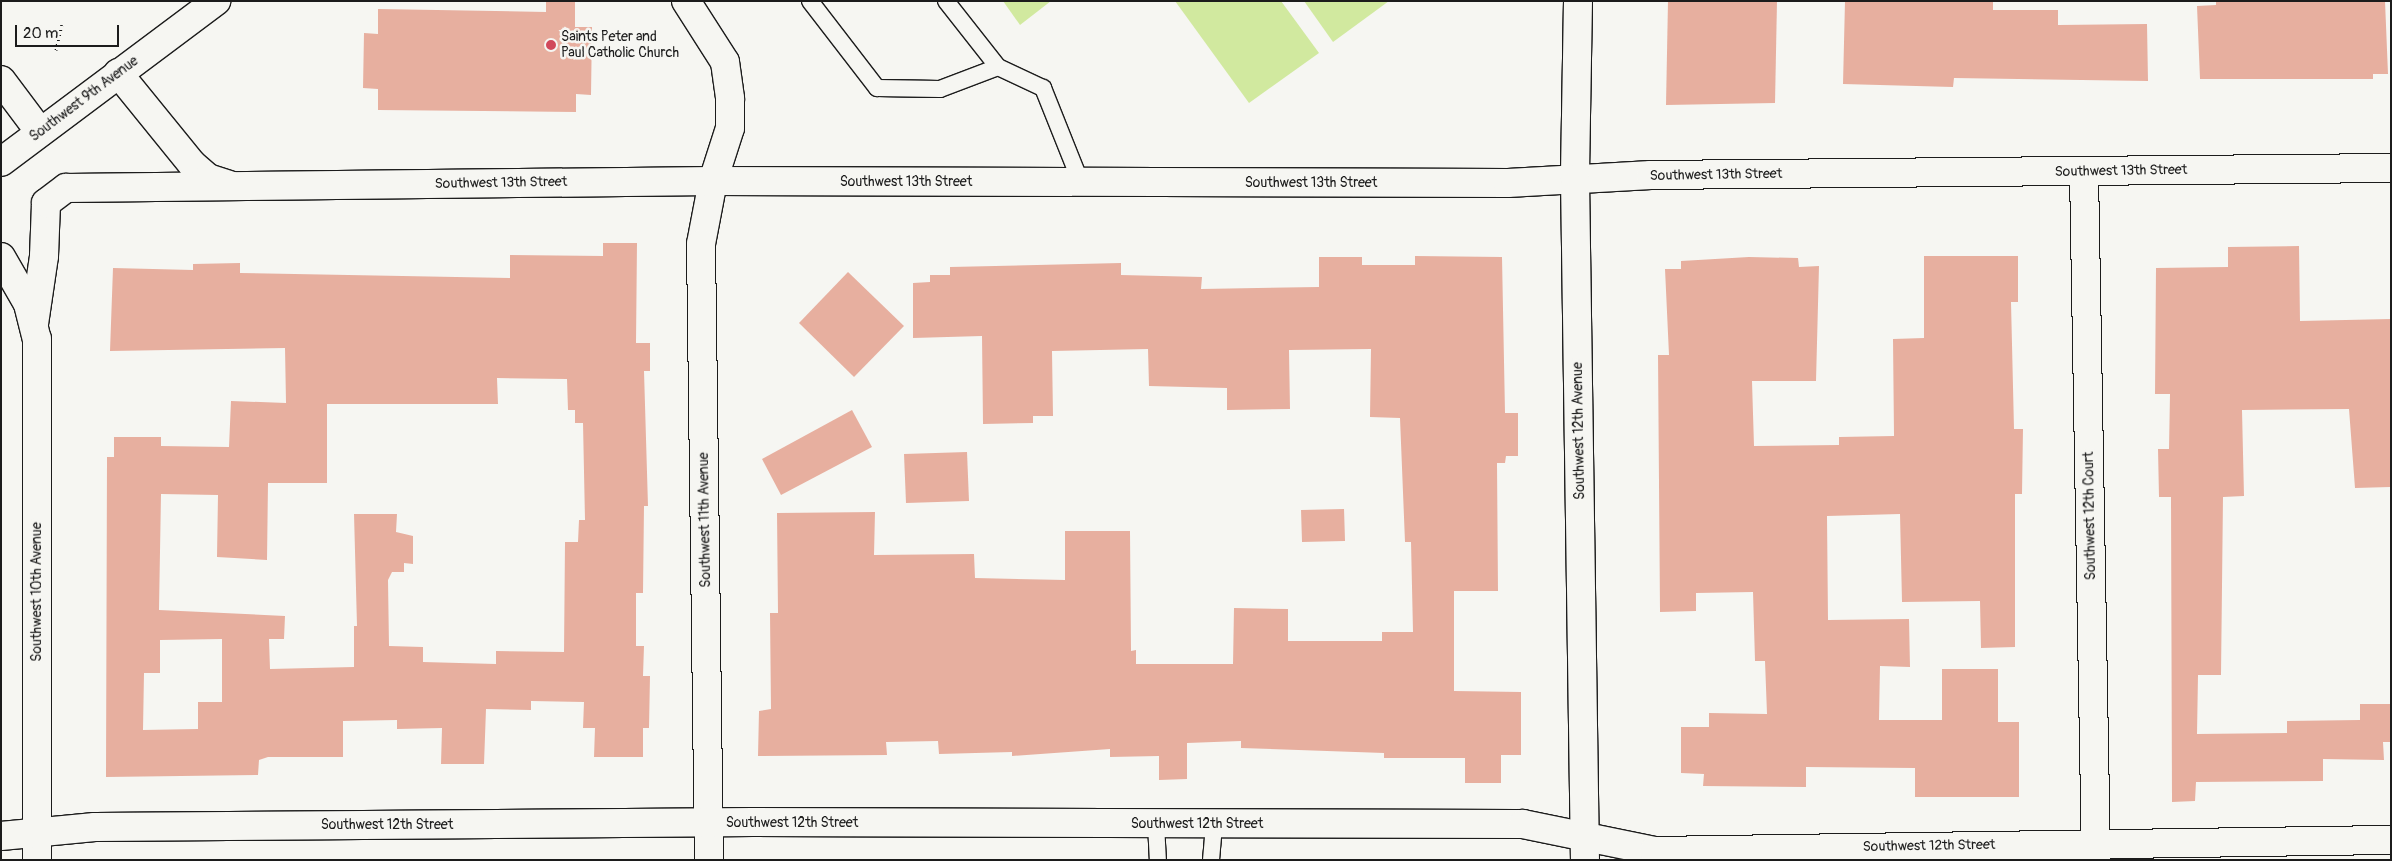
<!DOCTYPE html>
<style>
body{margin:0}
#map{position:relative;width:2392px;height:861px;overflow:hidden;background:#f6f6f2;font-family:Pangolin,sans-serif}
div>[style]{position:absolute}
[style*='--x']{left:calc(var(--x)*1px);top:calc(var(--y)*1px);width:calc(var(--w)*1px);rotate:calc(var(--a)*1deg)}
.green>*{inset:0;background:#d1e99f}
.building>*{inset:0;background:#e7af9f}
.path>*{height:3px;margin-top:-1.5px;transform-origin:0;background:repeating-linear-gradient(90deg,#1c1c1c 0 1px,transparent 0 5px)}
.roads{filter:drop-shadow(1px 0 #1c1c1c) drop-shadow(-1px 0 #1c1c1c) drop-shadow(0 1px #1c1c1c) drop-shadow(0 -1px #1c1c1c)}
.lane>*{height:16px;margin:-8px;padding:0 8px;transform-origin:8px;border-radius:8px;background:#f6f6f2}
.street>*{height:28px;margin:-14px;padding:0 14px;transform-origin:14px;border-radius:14px;background:#f6f6f2}
.secondary>*{height:28px;margin:-14px;padding:0 14px;transform-origin:14px;border-radius:14px;background:#f6f6f2}
.dots>*{width:14px;height:14px;translate:-50% -50%;box-sizing:border-box;border:2px solid #f6f6f2;border-radius:50%}
span{translate:-50% -50%;white-space:nowrap;text-align:center;line-height:1.15;-webkit-text-stroke:5px #f6f6f2;paint-order:stroke}
.poi-label{font-size:14px;color:#1c1c1c}
.left{translate:0 -50%;text-align:left}
.street-label{font-size:14px;color:#1c1c1c}
.frame{position:absolute;inset:0;border:2px solid #1c1c1c;pointer-events:none}
.scale{position:absolute;left:15px;top:25px;width:104px;height:22px;box-sizing:border-box;border:2px solid #1c1c1c;border-top:0;padding-left:6px;font-size:15px;line-height:18px;white-space:nowrap;color:#1c1c1c;-webkit-text-stroke:4px #f6f6f2;paint-order:stroke}
</style>
<div id="map">
<div class="green">
<div style="clip-path:polygon(1003px 1px,1051px 1px,1020px 25px)"></div>
<div style="clip-path:polygon(1175px 1px,1281px 1px,1319px 53px,1249px 103px)"></div>
<div style="clip-path:polygon(1304px 1px,1389px 1px,1333px 42px)"></div>
</div>
<div class="building">
<div style="clip-path:polygon(546px 1px,575px 1px,575px 27px,592px 27px,591px 95px,576px 94px,576px 112px,378px 110px,378px 89px,363px 88px,364px 33px,378px 34px,378px 9px,546px 12px)"></div>
<div style="clip-path:polygon(1668px 1px,1777px 1px,1775px 103px,1666px 105px)"></div>
<div style="clip-path:polygon(1845px 1px,1993px 1px,1993px 10px,2058px 10px,2058px 25px,2147px 24px,2148px 81px,1954px 78px,1953px 87px,1843px 84px)"></div>
<div style="clip-path:polygon(2216px 1px,2385px 1px,2388px 74px,2373px 74px,2373px 79px,2200px 79px,2197px 6px,2216px 5px)"></div>
<div style="clip-path:polygon(evenodd,603px 243px,637px 243px,636px 343px,650px 343px,650px 371px,644px 371px,648px 506px,644px 506px,643px 593px,636px 593px,636px 646px,644px 646px,643px 676px,650px 676px,649px 728px,643px 728px,643px 757px,594px 757px,595px 728px,583px 728px,584px 702px,531px 701px,531px 710px,486px 709px,484px 764px,441px 764px,442px 728px,397px 729px,397px 720px,343px 721px,343px 757px,268px 757px,259px 760px,258px 775px,106px 777px,107px 457px,114px 457px,114px 437px,161px 437px,161px 446px,229px 447px,231px 401px,286px 403px,285px 348px,110px 351px,113px 268px,193px 270px,193px 264px,240px 263px,240px 273px,510px 278px,510px 255px,603px 256px,603px 243px,497px 378px,567px 379px,568px 410px,575px 410px,575px 423px,583px 423px,585px 520px,579px 520px,578px 542px,565px 542px,564px 652px,496px 651px,496px 664px,423px 662px,423px 647px,389px 646px,388px 580px,392px 572px,404px 572px,404px 563px,413px 564px,413px 536px,396px 532px,397px 514px,354px 514px,357px 626px,354px 626px,354px 667px,270px 669px,269px 639px,284px 639px,285px 616px,159px 610px,161px 494px,218px 495px,217px 557px,267px 560px,268px 483px,327px 483px,327px 404px,498px 404px,497px 378px,603px 243px,222px 639px,222px 702px,198px 702px,198px 729px,143px 730px,144px 673px,160px 673px,160px 640px,222px 639px)"></div>
<div style="clip-path:polygon(2299px 246px,2300px 321px,2391px 319px,2390px 487px,2355px 488px,2349px 409px,2242px 410px,2244px 496px,2223px 497px,2221px 675px,2198px 675px,2197px 734px,2287px 733px,2287px 721px,2360px 720px,2360px 704px,2391px 704px,2391px 742px,2383px 742px,2384px 760px,2323px 759px,2323px 781px,2196px 782px,2195px 801px,2172px 802px,2171px 497px,2159px 497px,2158px 449px,2169px 449px,2170px 394px,2155px 394px,2156px 268px,2228px 267px,2228px 247px)"></div>
<div style="clip-path:polygon(1415px 256px,1502px 257px,1505px 413px,1518px 413px,1518px 456px,1506px 456px,1505px 463px,1497px 463px,1498px 591px,1454px 591px,1454px 691px,1521px 692px,1521px 755px,1501px 755px,1501px 783px,1465px 783px,1465px 758px,1384px 758px,1384px 753px,1241px 748px,1241px 741px,1187px 743px,1187px 779px,1159px 780px,1159px 756px,1110px 757px,1110px 749px,1012px 756px,1012px 752px,939px 754px,938px 741px,886px 742px,887px 755px,758px 756px,759px 711px,771px 709px,770px 613px,778px 613px,777px 513px,875px 512px,874px 555px,974px 554px,975px 578px,1065px 580px,1065px 531px,1130px 531px,1131px 651px,1136px 650px,1136px 664px,1233px 664px,1234px 608px,1288px 609px,1288px 641px,1382px 641px,1382px 632px,1413px 632px,1411px 542px,1405px 542px,1400px 418px,1370px 417px,1371px 349px,1289px 350px,1290px 409px,1227px 410px,1227px 388px,1149px 386px,1148px 349px,1052px 351px,1053px 416px,1033px 416px,1033px 423px,983px 424px,982px 336px,913px 338px,913px 283px,930px 282px,930px 275px,950px 275px,950px 267px,1121px 263px,1121px 275px,1202px 277px,1201px 289px,1319px 287px,1319px 257px,1362px 257px,1362px 265px,1415px 265px)"></div>
<div style="clip-path:polygon(1924px 256px,2018px 256px,2018px 302px,2011px 302px,2014px 429px,2023px 429px,2022px 494px,2015px 494px,2015px 647px,1981px 648px,1980px 601px,1902px 602px,1900px 514px,1827px 516px,1828px 620px,1909px 619px,1910px 667px,1880px 666px,1879px 720px,1942px 720px,1942px 669px,1998px 669px,1998px 722px,2019px 722px,2019px 797px,1915px 797px,1915px 768px,1806px 767px,1806px 787px,1703px 786px,1704px 774px,1681px 773px,1681px 727px,1709px 727px,1709px 713px,1767px 714px,1765px 661px,1755px 661px,1753px 592px,1696px 593px,1696px 611px,1660px 612px,1658px 355px,1669px 355px,1665px 269px,1681px 269px,1681px 261px,1749px 257px,1798px 258px,1799px 267px,1819px 266px,1816px 381px,1752px 381px,1754px 446px,1839px 445px,1839px 437px,1894px 436px,1893px 339px,1924px 338px)"></div>
<div style="clip-path:polygon(848px 272px,904px 326px,854px 377px,799px 323px)"></div>
<div style="clip-path:polygon(852px 410px,872px 447px,781px 495px,762px 459px)"></div>
<div style="clip-path:polygon(967px 452px,969px 501px,906px 503px,904px 454px)"></div>
<div style="clip-path:polygon(1344px 509px,1345px 541px,1302px 542px,1301px 510px)"></div>
</div>
<div class="path">
<div style="--x:56;--y:50;--w:26;--a:-77"></div>
</div>
<div class="roads">
<div class="lane">
<div style="--x:810;--y:1;--w:110;--a:52.4"></div>
<div style="--x:877;--y:88;--w:63;--a:0.9"></div>
<div style="--x:940;--y:89;--w:62;--a:-20.8"></div>
<div style="--x:946;--y:1;--w:84;--a:51.8"></div>
<div style="--x:998;--y:67;--w:50;--a:25"></div>
<div style="--x:1043;--y:88;--w:102;--a:68.2"></div>
<div style="--x:1156;--y:824;--w:36;--a:87"></div>
<div style="--x:1211;--y:860;--w:36;--a:-85"></div>
</div>
<div class="street">
<div style="--x:686;--y:1;--w:72;--a:57.4"></div>
<div style="--x:725;--y:62;--w:37;--a:82"></div>
<div style="--x:730;--y:99;--w:29;--a:90"></div>
<div style="--x:730;--y:128;--w:56;--a:107.8"></div>
<div style="--x:713;--y:181;--w:64;--a:100.8"></div>
<div style="--x:701;--y:244;--w:616;--a:89.26"></div>
<div style="--x:118;--y:73;--w:117;--a:50.9"></div>
<div style="--x:192;--y:164;--w:21;--a:41"></div>
<div style="--x:208;--y:178;--w:22;--a:18"></div>
<div style="--x:1;--y:80;--w:65;--a:53.1"></div>
<div style="--x:1;--y:162;--w:269;--a:-36.8"></div>
<div style="--x:2084;--y:172;--w:688;--a:89"></div>
<div style="--x:1;--y:257;--w:54;--a:60.1"></div>
<div style="--x:28;--y:304;--w:36;--a:76"></div>
<div style="--x:37;--y:339;--w:521;--a:90"></div>
<div style="--x:34;--y:324;--w:69;--a:-81.6"></div>
<div style="--x:44;--y:256;--w:53;--a:-87.8"></div>
<div style="--x:46;--y:203;--w:25;--a:-37"></div>
<div style="--x:66;--y:188;--w:647;--a:-0.62"></div>
<div style="--x:713;--y:181;--w:795;--a:0.14"></div>
<div style="--x:1508;--y:183;--w:143;--a:-3.2"></div>
<div style="--x:1651;--y:175;--w:740;--a:-0.54"></div>
<div style="--x:1;--y:836;--w:94;--a:-5.5"></div>
<div style="--x:95;--y:827;--w:658;--a:-0.44"></div>
<div style="--x:753;--y:822;--w:770;--a:0.15"></div>
<div style="--x:1523;--y:824;--w:134;--a:11.6"></div>
<div style="--x:1654;--y:851;--w:737;--a:-0.86"></div>
</div>
<div class="secondary">
<div style="--x:1578;--y:1;--w:178;--a:91"></div>
<div style="--x:1575;--y:179;--w:681;--a:89.16"></div>
</div>
</div>
<div class="dots">
<div style="left:551px;top:45px;background:#d1495b"></div>
</div>
<div class="poi-label">
<span class="left" style="left:561px;top:45px">Saints Peter and<br>Paul Catholic Church</span>
</div>
<div class="street-label">
<span style="left:84px;top:99px;rotate:-37deg">Southwest 9th Avenue</span>
<span style="left:2121px;top:171px;rotate:-1deg">Southwest 13th Street</span>
<span style="left:1716px;top:175px;rotate:-1deg">Southwest 13th Street</span>
<span style="left:906px;top:182px">Southwest 13th Street</span>
<span style="left:501px;top:183px;rotate:-1deg">Southwest 13th Street</span>
<span style="left:1311px;top:183px">Southwest 13th Street</span>
<span style="left:1579px;top:431px;rotate:-91deg">Southwest 12th Avenue</span>
<span style="left:2090px;top:516px;rotate:-91deg">Southwest 12th Court</span>
<span style="left:705px;top:520px;rotate:-91deg">Southwest 11th Avenue</span>
<span style="left:37px;top:592px;rotate:-90deg">Southwest 10th Avenue</span>
<span style="left:792px;top:823px">Southwest 12th Street</span>
<span style="left:1197px;top:824px">Southwest 12th Street</span>
<span style="left:387px;top:825px">Southwest 12th Street</span>
<span style="left:1929px;top:846px;rotate:-1deg">Southwest 12th Street</span>
</div>
<div class="frame"></div>
<div class="scale">20 m</div>
</div>
